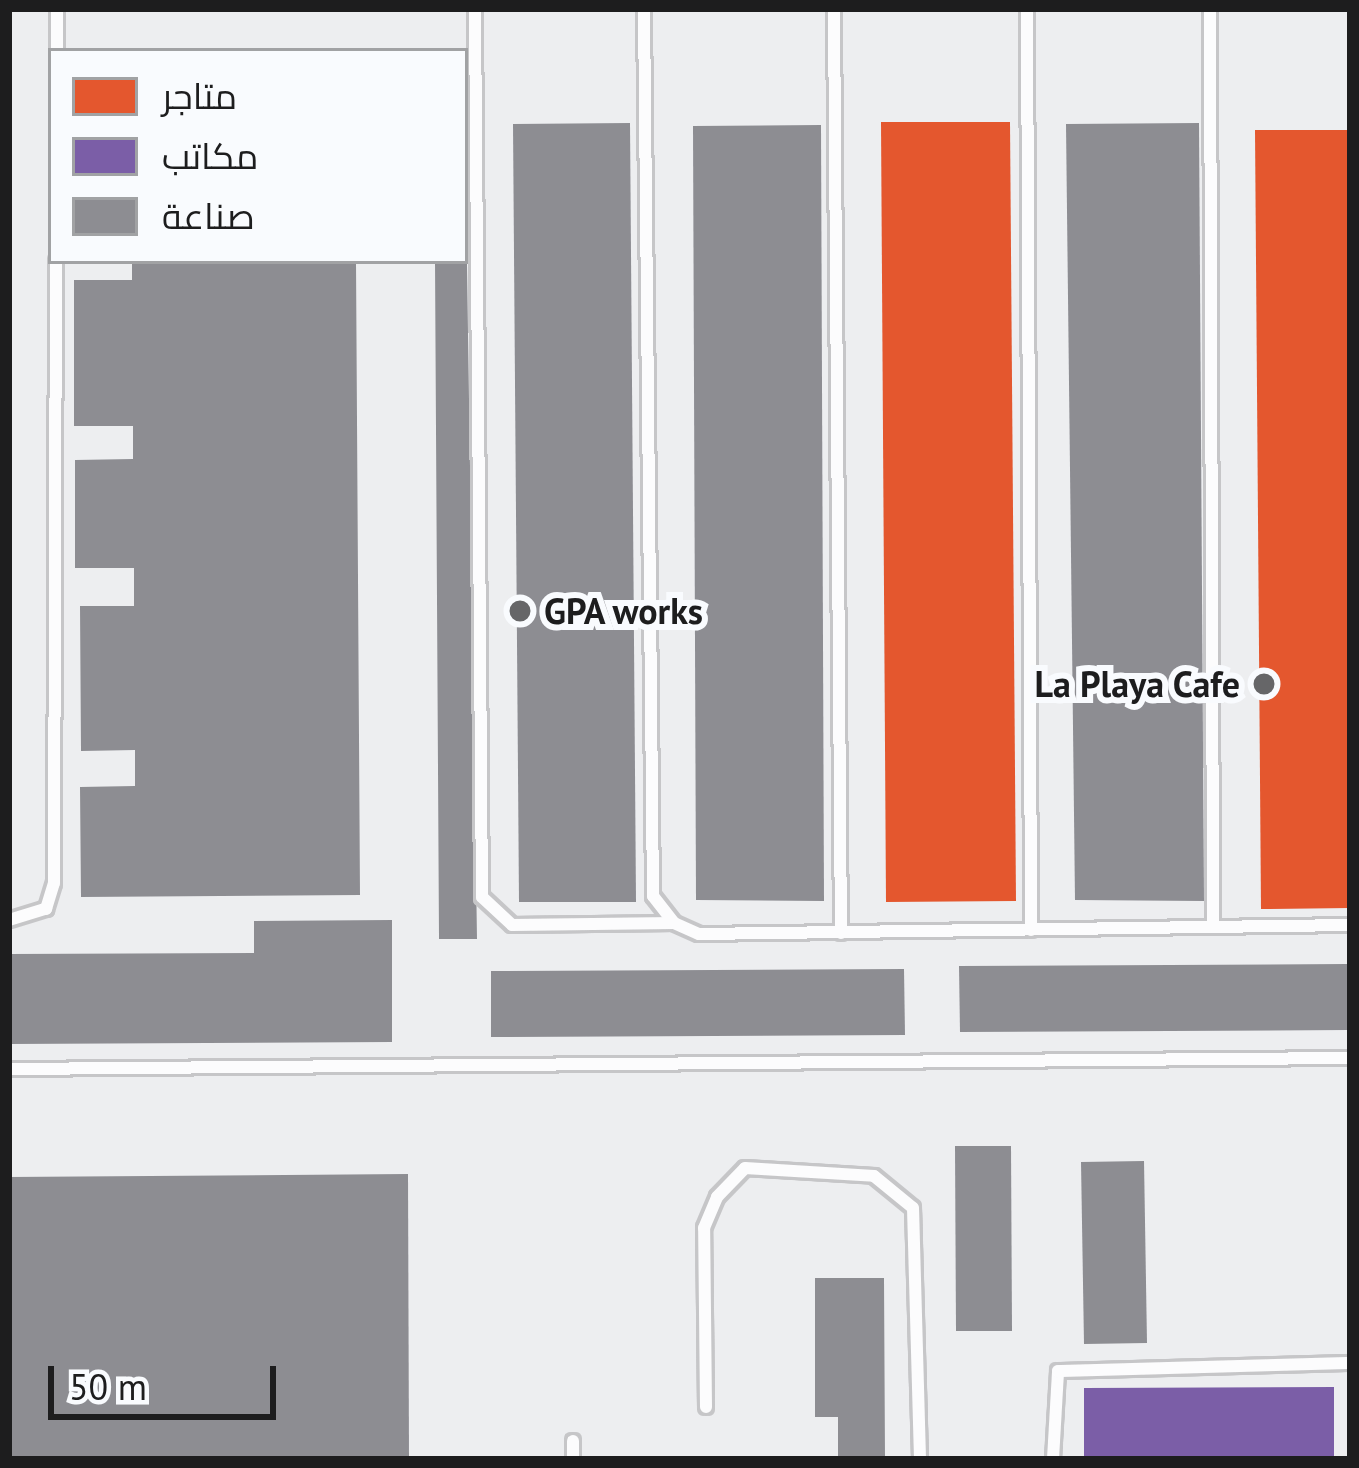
<!DOCTYPE html>
<meta charset="utf-8">
<style>
body{margin:0}
#map{position:relative;width:1359px;height:1468px;overflow:hidden;background:#edeef0;font-family:"PT Sans",Cairo,sans-serif}
div>[style]{position:absolute}
[style*='--x']{left:calc(var(--x)*1px);top:calc(var(--y)*1px);width:calc(var(--w)*1px);rotate:calc(var(--a)*1deg)}
.shops>*{inset:0;background:#e4572e}
.offices>*{inset:0;background:#7b5ea7}
.industry>*{inset:0;background:#8d8d92}
.roads{filter:drop-shadow(3px 0 #c6c6c8) drop-shadow(-3px 0 #c6c6c8) drop-shadow(0 3px #c6c6c8) drop-shadow(0 -3px #c6c6c8)}
.service>*{height:12px;margin:-6px;padding:0 6px;transform-origin:6px;border-radius:6px;background:#fcfcfd}
.dots>*{width:33px;height:33px;translate:-50% -50%;box-sizing:border-box;border:6px solid #f9fbfe;border-radius:50%}
span{translate:-50% -50%;white-space:nowrap;text-align:center;line-height:1.15;-webkit-text-stroke:12px #f9fbfe;paint-order:stroke}
.poi-label{font-size:36px;color:#1d1d1e;font-weight:700}
.left{translate:0 -50%;text-align:left}
.right{translate:-100% -50%;text-align:right}
.frame{position:absolute;inset:0;border:12px solid #1d1d1e;pointer-events:none}
.legend{position:absolute;left:48px;top:48px;width:420px;height:216px;box-sizing:border-box;background:#f9fbfe;border:3px solid #a1a2a4;margin:0;padding:15px 21px;list-style:none;font-size:36px;color:#1d1d1e}
.legend li{display:flex;align-items:center;gap:24px;height:60px}
.legend b{width:60px;border:3px solid #a1a2a4}
.scale{position:absolute;left:48px;top:1366px;width:228px;height:54px;box-sizing:border-box;border:6px solid #1d1d1e;border-top:0;padding-left:15px;font-size:36px;line-height:42px;white-space:nowrap;color:#1d1d1e;-webkit-text-stroke:9px #f9fbfe;paint-order:stroke}
</style>
<div id="map">
<div class="shops">
<div style="clip-path:polygon(881px 122px,1010px 122px,1016px 901px,886px 902px)"></div>
<div style="clip-path:polygon(1255px 130px,1350px 130px,1350px 908px,1261px 909px)"></div>
</div>
<div class="offices">
<div style="clip-path:polygon(1334px 1387px,1334px 1459px,1084px 1459px,1084px 1388px)"></div>
</div>
<div class="industry">
<div style="clip-path:polygon(630px 123px,636px 902px,519px 902px,513px 124px)"></div>
<div style="clip-path:polygon(1199px 123px,1204px 901px,1075px 900px,1066px 124px)"></div>
<div style="clip-path:polygon(821px 125px,824px 901px,696px 900px,693px 126px)"></div>
<div style="clip-path:polygon(465px 130px,477px 939px,439px 939px,435px 261px,465px 261px)"></div>
<div style="clip-path:polygon(132px 261px,356px 261px,360px 895px,81px 897px,80px 787px,135px 786px,135px 750px,81px 751px,80px 606px,134px 606px,134px 568px,75px 568px,75px 460px,133px 459px,133px 426px,74px 426px,74px 280px,132px 280px)"></div>
<div style="clip-path:polygon(392px 920px,392px 1042px,9px 1044px,9px 954px,254px 953px,254px 921px)"></div>
<div style="clip-path:polygon(1347px 964px,1348px 1030px,960px 1032px,959px 966px)"></div>
<div style="clip-path:polygon(904px 969px,905px 1035px,491px 1037px,491px 971px)"></div>
<div style="clip-path:polygon(955px 1146px,1011px 1146px,1012px 1331px,956px 1331px)"></div>
<div style="clip-path:polygon(1144px 1161px,1147px 1343px,1084px 1344px,1081px 1162px)"></div>
<div style="clip-path:polygon(408px 1174px,409px 1459px,9px 1459px,9px 1177px)"></div>
<div style="clip-path:polygon(815px 1278px,884px 1278px,885px 1459px,838px 1459px,838px 1417px,815px 1417px)"></div>
</div>
<div class="roads">
<div class="service">
<div style="--x:475;--y:9;--w:888;--a:89.55"></div>
<div style="--x:482;--y:897;--w:41;--a:43"></div>
<div style="--x:512;--y:925;--w:162;--a:-0.7"></div>
<div style="--x:644;--y:9;--w:887;--a:89.42"></div>
<div style="--x:653;--y:896;--w:34;--a:52"></div>
<div style="--x:674;--y:923;--w:27;--a:24"></div>
<div style="--x:699;--y:934;--w:651;--a:-0.79"></div>
<div style="--x:834;--y:9;--w:924;--a:89.57"></div>
<div style="--x:1027;--y:9;--w:921;--a:89.75"></div>
<div style="--x:1210;--y:9;--w:918;--a:89.81"></div>
<div style="--x:57;--y:51;--w:42;--a:-90"></div>
<div style="--x:9;--y:920;--w:39;--a:-17"></div>
<div style="--x:46;--y:909;--w:27;--a:-73"></div>
<div style="--x:54;--y:883;--w:622;--a:-89.82"></div>
<div style="--x:9;--y:1069;--w:1341;--a:-0.47"></div>
<div style="--x:706;--y:1407;--w:179;--a:-90.6"></div>
<div style="--x:704;--y:1228;--w:34;--a:-67"></div>
<div style="--x:717;--y:1197;--w:40;--a:-46"></div>
<div style="--x:745;--y:1168;--w:129;--a:3.5"></div>
<div style="--x:874;--y:1176;--w:50;--a:39.4"></div>
<div style="--x:913;--y:1208;--w:251;--a:88.4"></div>
<div style="--x:573;--y:1441;--w:18;--a:90"></div>
<div style="--x:1053;--y:1459;--w:88;--a:-86.7"></div>
<div style="--x:1058;--y:1371;--w:292;--a:-1.6"></div>
</div>
</div>
<div class="dots">
<div style="left:520px;top:611px;background:#666668"></div>
<div style="left:1264px;top:684px;background:#666668"></div>
</div>
<div class="poi-label">
<span class="left" style="left:544px;top:611px">GPA works</span>
<span class="right" style="left:1240px;top:684px">La Playa Cafe</span>
</div>
<div class="frame"></div>
<ul class="legend">
<li><b style="height:33px;background:#e4572e"></b>متاجر</li>
<li><b style="height:33px;background:#7b5ea7"></b>مكاتب</li>
<li><b style="height:33px;background:#8d8d92"></b>صناعة</li>
</ul>
<div class="scale">50 m</div>
</div>
